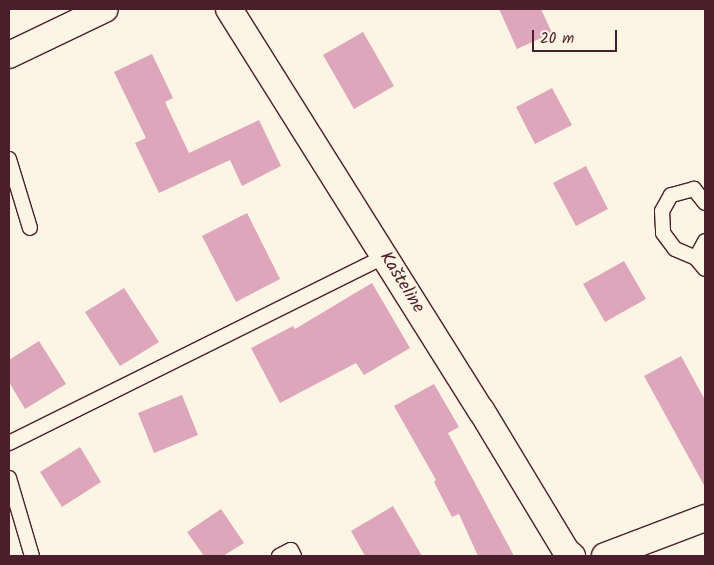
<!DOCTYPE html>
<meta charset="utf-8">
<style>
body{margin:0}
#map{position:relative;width:714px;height:565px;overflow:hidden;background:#fcf5e5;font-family:Kalam,sans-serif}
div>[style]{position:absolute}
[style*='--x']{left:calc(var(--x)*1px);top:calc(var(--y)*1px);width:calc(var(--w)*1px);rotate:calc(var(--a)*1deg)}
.building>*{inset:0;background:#dda6ba}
.roads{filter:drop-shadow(1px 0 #4a1f2b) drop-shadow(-1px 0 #4a1f2b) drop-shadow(0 1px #4a1f2b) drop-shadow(0 -1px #4a1f2b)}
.lane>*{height:14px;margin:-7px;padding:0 7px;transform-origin:7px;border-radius:7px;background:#fcf5e5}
.street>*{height:26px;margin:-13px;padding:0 13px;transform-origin:13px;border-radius:13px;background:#fcf5e5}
span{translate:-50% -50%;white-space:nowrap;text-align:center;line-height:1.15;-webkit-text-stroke:4.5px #fcf5e5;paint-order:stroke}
.street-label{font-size:18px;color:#4a1f2b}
.frame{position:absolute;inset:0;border:10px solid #4a1f2b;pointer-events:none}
.scale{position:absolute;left:532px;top:30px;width:85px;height:22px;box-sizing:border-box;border:2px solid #4a1f2b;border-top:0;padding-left:6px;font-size:15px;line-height:18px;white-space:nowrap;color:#4a1f2b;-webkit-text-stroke:4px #fcf5e5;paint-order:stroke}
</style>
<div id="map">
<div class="building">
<div style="clip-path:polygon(499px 9px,541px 9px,552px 33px,517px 49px)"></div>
<div style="clip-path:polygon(363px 32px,394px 86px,354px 109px,323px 55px)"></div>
<div style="clip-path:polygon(152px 54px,173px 98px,165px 102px,189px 153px,259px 120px,281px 166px,242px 186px,230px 160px,159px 193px,135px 143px,146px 138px,114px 72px)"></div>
<div style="clip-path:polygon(552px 88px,572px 125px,535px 144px,516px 107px)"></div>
<div style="clip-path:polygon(586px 166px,608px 209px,576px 226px,553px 183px)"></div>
<div style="clip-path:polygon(247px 213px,280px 279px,236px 302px,202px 236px)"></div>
<div style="clip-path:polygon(624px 261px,646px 299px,605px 322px,583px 284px)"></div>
<div style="clip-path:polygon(372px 283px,410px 348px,364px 375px,356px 363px,280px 403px,251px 348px,293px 326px,295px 329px)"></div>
<div style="clip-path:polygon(124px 288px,159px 342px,120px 366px,85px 312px)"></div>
<div style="clip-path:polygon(39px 341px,66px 384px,25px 409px,9px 382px,9px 360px)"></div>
<div style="clip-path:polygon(681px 356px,705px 400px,705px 487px,644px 376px)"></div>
<div style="clip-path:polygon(434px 384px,459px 427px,448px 433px,514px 556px,478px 556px,459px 514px,452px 517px,434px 482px,436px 480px,394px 406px)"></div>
<div style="clip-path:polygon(182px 395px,198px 435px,154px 453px,138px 413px)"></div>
<div style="clip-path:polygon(80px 447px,101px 482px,62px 507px,40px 472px)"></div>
<div style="clip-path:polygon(393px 506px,422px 556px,365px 556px,351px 531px)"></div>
<div style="clip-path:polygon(221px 509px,244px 543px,223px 556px,204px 556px,187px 532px)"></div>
</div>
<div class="roads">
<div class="lane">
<div style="--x:9;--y:159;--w:72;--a:73.1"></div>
<div style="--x:705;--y:203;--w:18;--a:-128"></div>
<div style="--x:694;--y:189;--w:24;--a:165"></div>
<div style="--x:671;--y:195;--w:18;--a:119"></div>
<div style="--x:662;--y:211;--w:22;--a:87"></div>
<div style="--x:663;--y:233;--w:20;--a:53"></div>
<div style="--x:675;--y:249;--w:23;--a:23"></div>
<div style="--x:696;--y:258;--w:14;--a:51"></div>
<div style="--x:696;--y:258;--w:19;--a:-62"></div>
<div style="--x:9;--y:443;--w:419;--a:-26.4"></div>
<div style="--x:9;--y:478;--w:81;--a:73.6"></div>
<div style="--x:279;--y:556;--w:13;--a:-27"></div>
<div style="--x:291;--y:550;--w:7;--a:63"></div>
</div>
<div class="street">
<div style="--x:229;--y:9;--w:474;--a:57.9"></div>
<div style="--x:481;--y:410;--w:165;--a:58.9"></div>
<div style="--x:566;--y:551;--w:8;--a:40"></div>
<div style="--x:9;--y:55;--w:106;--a:-25.6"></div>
<div style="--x:605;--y:556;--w:107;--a:-20.8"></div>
</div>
</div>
<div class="street-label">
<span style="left:401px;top:283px;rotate:58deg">Kašteline</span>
</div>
<div class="frame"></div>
<div class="scale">20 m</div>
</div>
